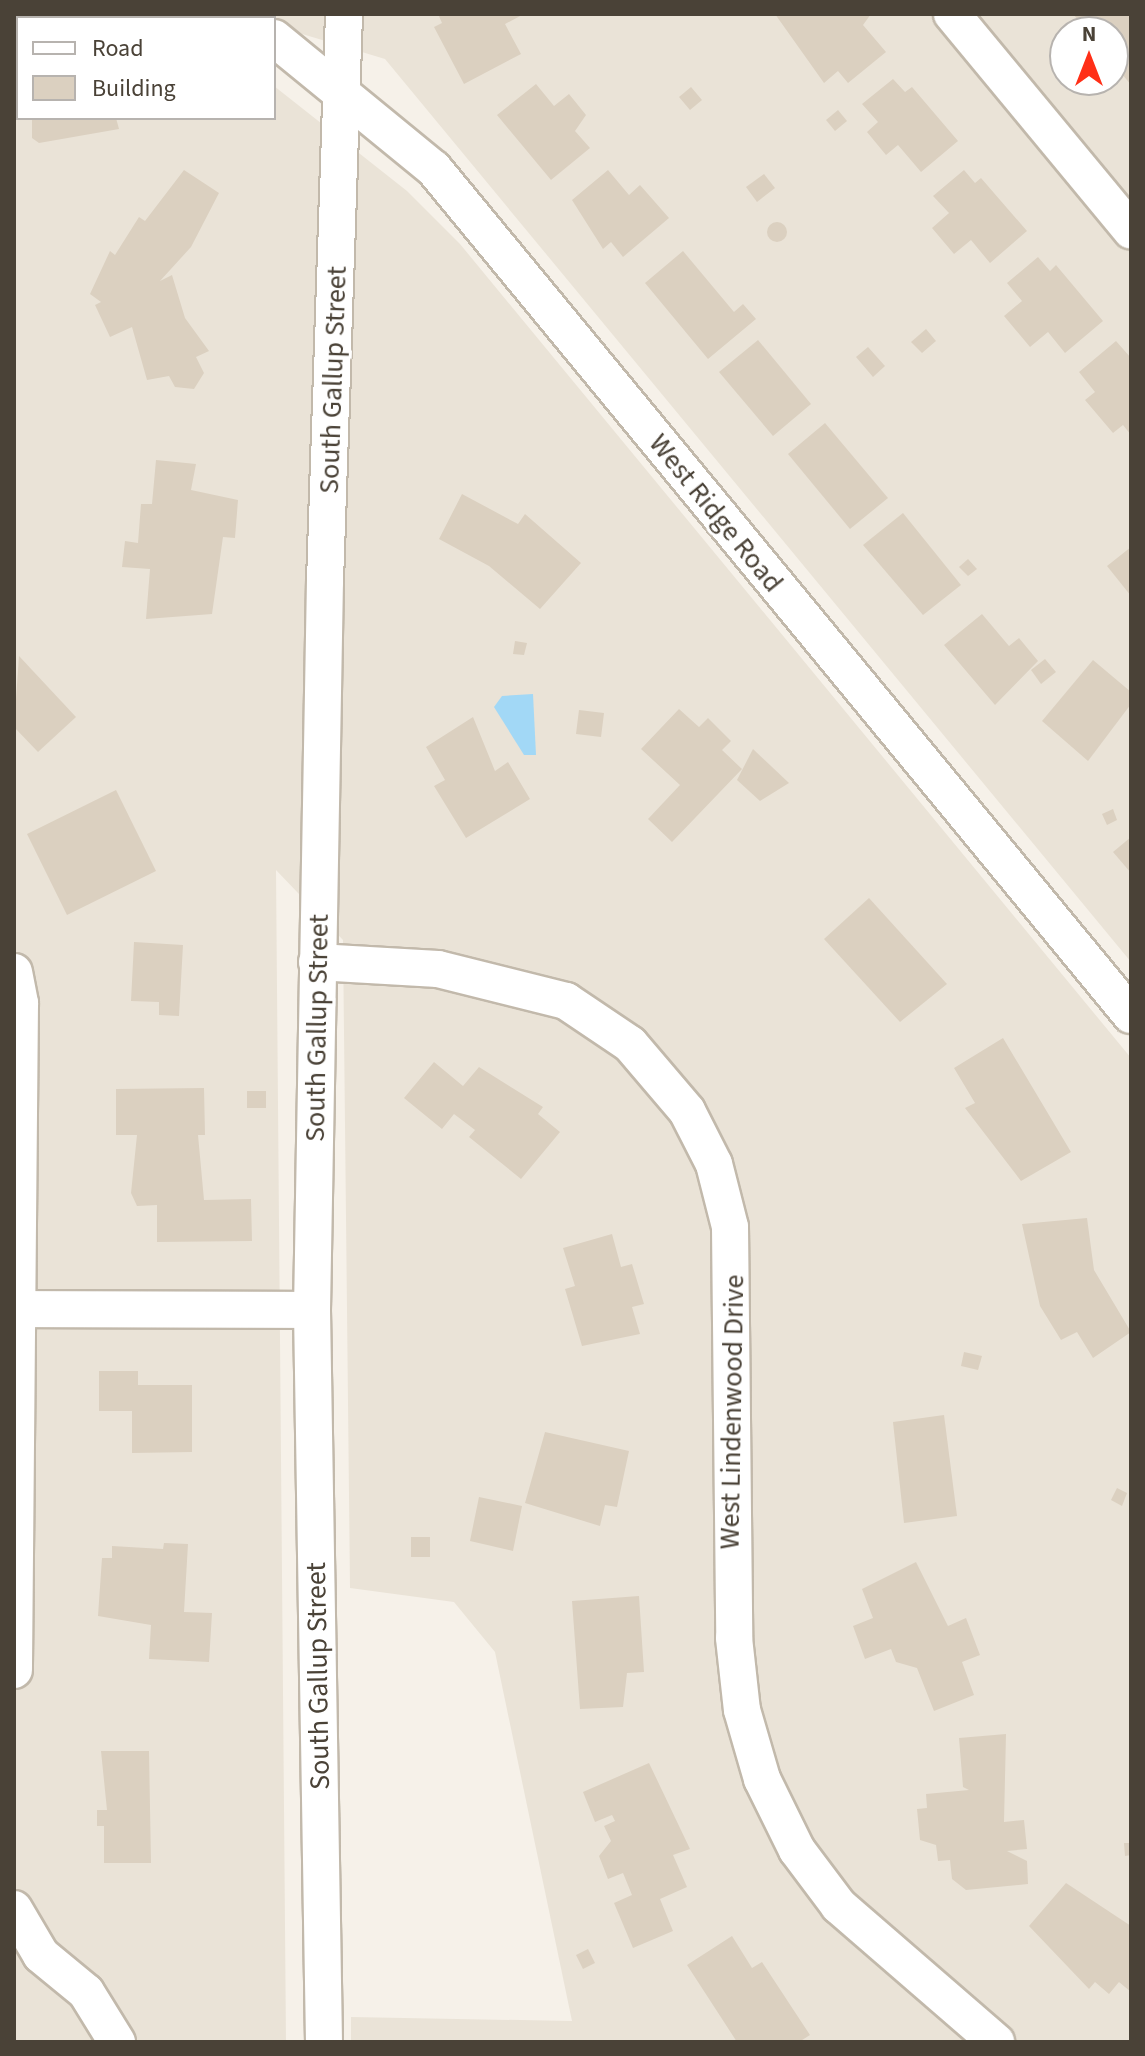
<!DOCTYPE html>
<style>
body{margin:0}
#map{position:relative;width:1145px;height:2056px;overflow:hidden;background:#f6f1e9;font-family:"Source Sans 3",sans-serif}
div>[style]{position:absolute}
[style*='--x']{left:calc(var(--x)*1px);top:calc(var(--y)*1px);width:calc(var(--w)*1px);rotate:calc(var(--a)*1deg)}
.residential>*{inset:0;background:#eae3d7}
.water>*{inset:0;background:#a2d8f6}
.building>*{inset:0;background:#dbd0c0}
.round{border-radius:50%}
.roads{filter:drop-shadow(2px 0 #c2b9ab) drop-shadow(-2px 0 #c2b9ab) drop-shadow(0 2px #c2b9ab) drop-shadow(0 -2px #c2b9ab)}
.minor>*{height:36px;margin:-18px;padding:0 18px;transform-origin:18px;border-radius:18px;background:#fff}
span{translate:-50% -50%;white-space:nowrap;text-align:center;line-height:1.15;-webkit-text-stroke:6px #fff;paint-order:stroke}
.street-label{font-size:28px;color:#4a4237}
.frame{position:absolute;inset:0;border:16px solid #4a4237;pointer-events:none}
.legend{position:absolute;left:16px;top:16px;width:260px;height:104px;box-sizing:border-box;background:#fff;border:2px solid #b7b3af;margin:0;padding:10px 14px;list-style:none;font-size:24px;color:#4a4237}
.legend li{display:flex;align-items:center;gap:16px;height:40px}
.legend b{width:40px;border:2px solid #b7b3af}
.north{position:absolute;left:1049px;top:16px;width:80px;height:80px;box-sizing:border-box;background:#fff;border:2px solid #b7b3af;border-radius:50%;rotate:0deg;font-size:22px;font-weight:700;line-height:32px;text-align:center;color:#4a4237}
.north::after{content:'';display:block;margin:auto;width:28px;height:36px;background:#ff2f17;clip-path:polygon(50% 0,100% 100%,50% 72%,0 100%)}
</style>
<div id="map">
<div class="residential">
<div style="clip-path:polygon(14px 14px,187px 18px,18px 18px,18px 118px,274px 118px,274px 86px,407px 191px,460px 244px,1131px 1058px,1131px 2042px,351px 2042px,351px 2017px,572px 2021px,495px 1652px,454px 1602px,350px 1588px,343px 940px,276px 870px,286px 2042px,14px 2042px)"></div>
<div style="clip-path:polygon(evenodd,269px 14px,1131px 14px,1131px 962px,385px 59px,289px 30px,269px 14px,1065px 32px,1113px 32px,1113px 80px,1065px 80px,1065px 32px)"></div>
</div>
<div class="water">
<div style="clip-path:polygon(533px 694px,536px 755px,524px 755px,494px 707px,502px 696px)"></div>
</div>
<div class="building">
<div style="clip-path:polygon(36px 14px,89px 14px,90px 18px,34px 18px)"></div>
<div style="clip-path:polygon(438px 14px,524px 14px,505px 24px,521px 54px,464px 84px,434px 27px,442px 23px)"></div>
<div style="clip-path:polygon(775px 14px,871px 14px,863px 25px,886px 52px,848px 83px,838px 71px,824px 83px)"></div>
<div style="clip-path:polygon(1073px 14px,1131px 14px,1131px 85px,1113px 63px,1113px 32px,1088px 32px)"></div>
<div style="clip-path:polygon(18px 21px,18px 54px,14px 51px)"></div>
<div style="clip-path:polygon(18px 69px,18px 104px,14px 105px,14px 70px)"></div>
<div style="clip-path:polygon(893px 79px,905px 92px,912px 87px,958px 141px,921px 172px,898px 145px,886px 155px,867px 132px,878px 122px,862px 104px)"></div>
<div style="clip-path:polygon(536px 84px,554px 106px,569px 94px,586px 115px,575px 131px,590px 148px,551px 180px,497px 115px)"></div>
<div style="clip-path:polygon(691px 87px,702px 100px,690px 110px,679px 97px)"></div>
<div style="clip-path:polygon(838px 110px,847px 121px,835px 131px,826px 120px)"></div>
<div style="clip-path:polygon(32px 118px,116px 118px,119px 129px,39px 143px,32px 138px)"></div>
<div style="clip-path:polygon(184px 170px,219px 193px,191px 247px,160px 281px,172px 275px,185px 318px,209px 351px,196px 357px,204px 373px,194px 389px,175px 387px,169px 376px,147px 380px,132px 327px,110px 337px,95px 305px,101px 302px,90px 294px,110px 251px,115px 255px,139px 217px,145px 221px)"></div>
<div style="clip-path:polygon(608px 170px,629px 195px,640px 185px,669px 218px,623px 257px,611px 242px,603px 249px,572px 200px)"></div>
<div style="clip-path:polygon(964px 170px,975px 183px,981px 178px,1027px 231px,990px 263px,971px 240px,954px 254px,932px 228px,949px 213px,933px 196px)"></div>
<div style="clip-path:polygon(764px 174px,775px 188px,757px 202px,746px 187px)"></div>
<div class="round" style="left:767px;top:222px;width:20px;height:20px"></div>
<div style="clip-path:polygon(683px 251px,734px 312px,743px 304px,756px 319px,708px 359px,645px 283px)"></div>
<div style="clip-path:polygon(1038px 257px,1050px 271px,1056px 265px,1103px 321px,1065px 353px,1048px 332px,1030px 347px,1004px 316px,1022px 301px,1007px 283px)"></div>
<div style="clip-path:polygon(926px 329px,936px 341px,922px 353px,911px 342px)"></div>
<div style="clip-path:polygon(758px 340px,811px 404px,773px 436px,719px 372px)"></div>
<div style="clip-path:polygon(1116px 341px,1131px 358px,1131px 435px,1123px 425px,1113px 433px,1085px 400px,1095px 392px,1079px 372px)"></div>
<div style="clip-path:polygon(868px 347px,885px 366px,873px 377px,856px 357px)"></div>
<div style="clip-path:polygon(825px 423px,888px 498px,850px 529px,788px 454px)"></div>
<div style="clip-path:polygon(156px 460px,196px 464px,191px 490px,238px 500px,235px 538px,223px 537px,212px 614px,146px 619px,150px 569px,122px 567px,125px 541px,138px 543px,141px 504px,152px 504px)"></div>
<div style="clip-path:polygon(462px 494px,518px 524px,525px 514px,581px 563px,540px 609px,489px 566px,439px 539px)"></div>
<div style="clip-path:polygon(903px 513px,961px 585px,923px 615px,863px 545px)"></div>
<div style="clip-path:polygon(1131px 547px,1131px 596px,1107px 566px)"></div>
<div style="clip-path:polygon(968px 559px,977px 569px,968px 576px,959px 567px)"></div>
<div style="clip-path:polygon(982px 614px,1009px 646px,1019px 638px,1038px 661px,995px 705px,944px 645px)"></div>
<div style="clip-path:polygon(515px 641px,527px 643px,524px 655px,513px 654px)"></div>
<div style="clip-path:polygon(19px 656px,76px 717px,38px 752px,14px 727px)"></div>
<div style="clip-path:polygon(1045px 659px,1056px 672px,1041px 684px,1031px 670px)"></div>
<div style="clip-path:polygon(1093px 660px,1131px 692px,1131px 704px,1088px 761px,1042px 721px)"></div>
<div style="clip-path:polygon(679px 709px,699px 727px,708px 718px,731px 741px,722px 750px,742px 769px,672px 842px,648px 819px,680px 785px,641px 749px)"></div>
<div style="clip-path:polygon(579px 710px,604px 713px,601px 737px,576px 734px)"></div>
<div style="clip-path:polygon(473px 717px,495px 771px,508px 762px,530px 799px,466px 838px,434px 786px,445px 780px,426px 747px)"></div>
<div style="clip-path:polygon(753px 749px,789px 783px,760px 801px,737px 780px)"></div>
<div style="clip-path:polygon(116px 790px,156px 871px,67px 915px,27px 834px)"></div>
<div style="clip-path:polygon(1113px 809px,1117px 820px,1107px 825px,1102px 814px)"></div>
<div style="clip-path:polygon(1131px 837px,1131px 873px,1113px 852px)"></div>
<div style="clip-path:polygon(869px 898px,947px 984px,900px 1022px,824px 939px)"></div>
<div style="clip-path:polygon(134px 942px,183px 945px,179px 1016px,159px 1015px,159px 1002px,131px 1001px)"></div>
<div style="clip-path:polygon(1003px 1038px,1071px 1152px,1021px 1181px,965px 1108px,975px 1103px,954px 1068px)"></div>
<div style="clip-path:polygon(434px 1062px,463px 1086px,479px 1067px,543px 1107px,538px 1114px,560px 1132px,521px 1179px,469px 1137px,475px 1130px,454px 1114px,442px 1129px,404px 1098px)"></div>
<div style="clip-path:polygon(204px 1088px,205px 1135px,198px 1135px,204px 1200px,251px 1199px,252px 1241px,157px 1242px,157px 1205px,137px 1206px,131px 1193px,137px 1135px,116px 1135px,116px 1089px)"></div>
<div style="clip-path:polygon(247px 1091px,266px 1091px,266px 1108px,247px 1108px)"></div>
<div style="clip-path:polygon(1087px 1218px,1094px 1270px,1131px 1332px,1093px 1358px,1077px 1332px,1061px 1340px,1040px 1306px,1022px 1224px)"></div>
<div style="clip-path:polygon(612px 1234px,621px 1267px,632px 1264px,644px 1304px,632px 1307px,640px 1334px,582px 1346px,565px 1289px,575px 1286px,563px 1248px)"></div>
<div style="clip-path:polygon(964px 1352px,982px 1356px,978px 1370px,961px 1366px)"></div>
<div style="clip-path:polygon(99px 1371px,138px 1371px,138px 1385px,192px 1385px,192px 1452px,132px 1453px,132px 1411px,99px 1411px)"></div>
<div style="clip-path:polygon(944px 1415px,957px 1516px,904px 1523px,893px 1422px)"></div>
<div style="clip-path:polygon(545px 1432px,629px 1451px,617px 1507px,605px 1505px,600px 1526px,525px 1503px)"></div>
<div style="clip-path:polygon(1117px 1488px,1127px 1493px,1122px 1506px,1111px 1500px)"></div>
<div style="clip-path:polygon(479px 1497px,522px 1506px,513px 1551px,470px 1541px)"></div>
<div style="clip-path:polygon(411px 1537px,430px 1537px,430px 1557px,411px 1557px)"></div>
<div style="clip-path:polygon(164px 1543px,188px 1544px,184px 1612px,212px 1613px,209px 1662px,149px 1659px,151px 1625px,98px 1616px,102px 1558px,112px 1558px,112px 1546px,163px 1549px)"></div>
<div style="clip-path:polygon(916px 1562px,948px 1626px,966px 1618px,980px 1655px,962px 1662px,974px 1695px,934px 1711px,917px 1668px,896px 1662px,891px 1649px,865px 1659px,853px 1626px,873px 1618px,862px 1589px)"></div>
<div style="clip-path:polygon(639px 1596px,644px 1672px,627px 1673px,623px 1707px,580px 1709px,572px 1601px)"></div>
<div style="clip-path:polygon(1006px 1734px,1004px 1822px,1024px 1820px,1027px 1849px,1007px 1851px,1027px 1861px,1028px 1884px,966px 1890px,952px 1879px,950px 1860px,938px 1861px,936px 1845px,920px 1840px,917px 1809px,927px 1808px,926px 1794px,969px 1790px,963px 1787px,959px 1738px)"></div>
<div style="clip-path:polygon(101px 1751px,149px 1751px,151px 1863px,104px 1863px,104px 1826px,97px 1826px,97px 1810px,107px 1810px)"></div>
<div style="clip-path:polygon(649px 1763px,690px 1849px,673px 1855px,687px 1887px,660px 1899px,673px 1931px,633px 1948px,614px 1903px,632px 1895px,623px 1873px,608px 1879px,599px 1856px,611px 1841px,604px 1826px,615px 1821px,612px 1815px,595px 1822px,583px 1792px)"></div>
<div style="clip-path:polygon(1124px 1843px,1131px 1843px,1131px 1855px,1125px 1856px)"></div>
<div style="clip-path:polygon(1066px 1883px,1131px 1926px,1131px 1992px,1119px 1982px,1109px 1994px,1095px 1982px,1089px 1989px,1029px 1926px)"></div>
<div style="clip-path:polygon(732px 1936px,752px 1968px,762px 1962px,810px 2035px,799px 2042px,737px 2042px,687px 1965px)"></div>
<div style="clip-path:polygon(588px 1949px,595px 1963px,583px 1969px,576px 1955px)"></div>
</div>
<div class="roads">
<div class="minor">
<div style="--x:238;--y:14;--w:7;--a:34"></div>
<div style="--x:952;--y:14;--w:281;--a:50.4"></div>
<div style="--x:274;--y:38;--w:207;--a:39.3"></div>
<div style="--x:434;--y:169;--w:1096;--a:50.52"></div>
<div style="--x:317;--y:962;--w:121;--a:3.3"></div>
<div style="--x:438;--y:969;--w:132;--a:14"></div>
<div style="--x:566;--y:1001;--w:77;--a:33.9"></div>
<div style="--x:630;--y:1044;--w:88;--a:49.6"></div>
<div style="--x:687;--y:1111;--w:59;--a:63"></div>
<div style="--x:714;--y:1164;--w:65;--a:75.7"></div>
<div style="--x:730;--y:1227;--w:411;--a:89.4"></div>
<div style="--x:734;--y:1638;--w:72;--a:83.7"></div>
<div style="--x:742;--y:1710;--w:72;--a:73.8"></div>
<div style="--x:762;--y:1779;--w:79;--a:63.8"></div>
<div style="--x:797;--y:1850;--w:70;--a:53.1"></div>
<div style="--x:839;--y:1906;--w:208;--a:40.9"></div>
<div style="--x:14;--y:972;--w:32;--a:79"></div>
<div style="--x:20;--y:1003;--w:667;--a:90.52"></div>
<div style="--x:14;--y:1309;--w:298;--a:0.2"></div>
<div style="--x:14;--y:1909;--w:53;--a:59.6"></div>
<div style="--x:41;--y:1955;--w:58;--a:39.4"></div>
<div style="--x:86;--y:1992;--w:59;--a:58.2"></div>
<div style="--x:324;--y:2042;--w:732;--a:-90.94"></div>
<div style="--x:312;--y:1310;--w:729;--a:-88.98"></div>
<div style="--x:325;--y:581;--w:567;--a:-88.08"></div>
</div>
</div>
<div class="street-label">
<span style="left:333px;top:380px;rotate:-88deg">South Gallup Street</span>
<span style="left:716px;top:513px;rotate:51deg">West Ridge Road</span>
<span style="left:317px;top:1028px;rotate:-89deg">South Gallup Street</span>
<span style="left:732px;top:1412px;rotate:-89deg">West Lindenwood Drive</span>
<span style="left:318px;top:1676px;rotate:-91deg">South Gallup Street</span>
</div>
<div class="frame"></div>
<ul class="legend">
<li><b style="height:10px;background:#fff"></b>Road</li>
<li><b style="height:22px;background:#dbd0c0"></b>Building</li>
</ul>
<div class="north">N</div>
</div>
